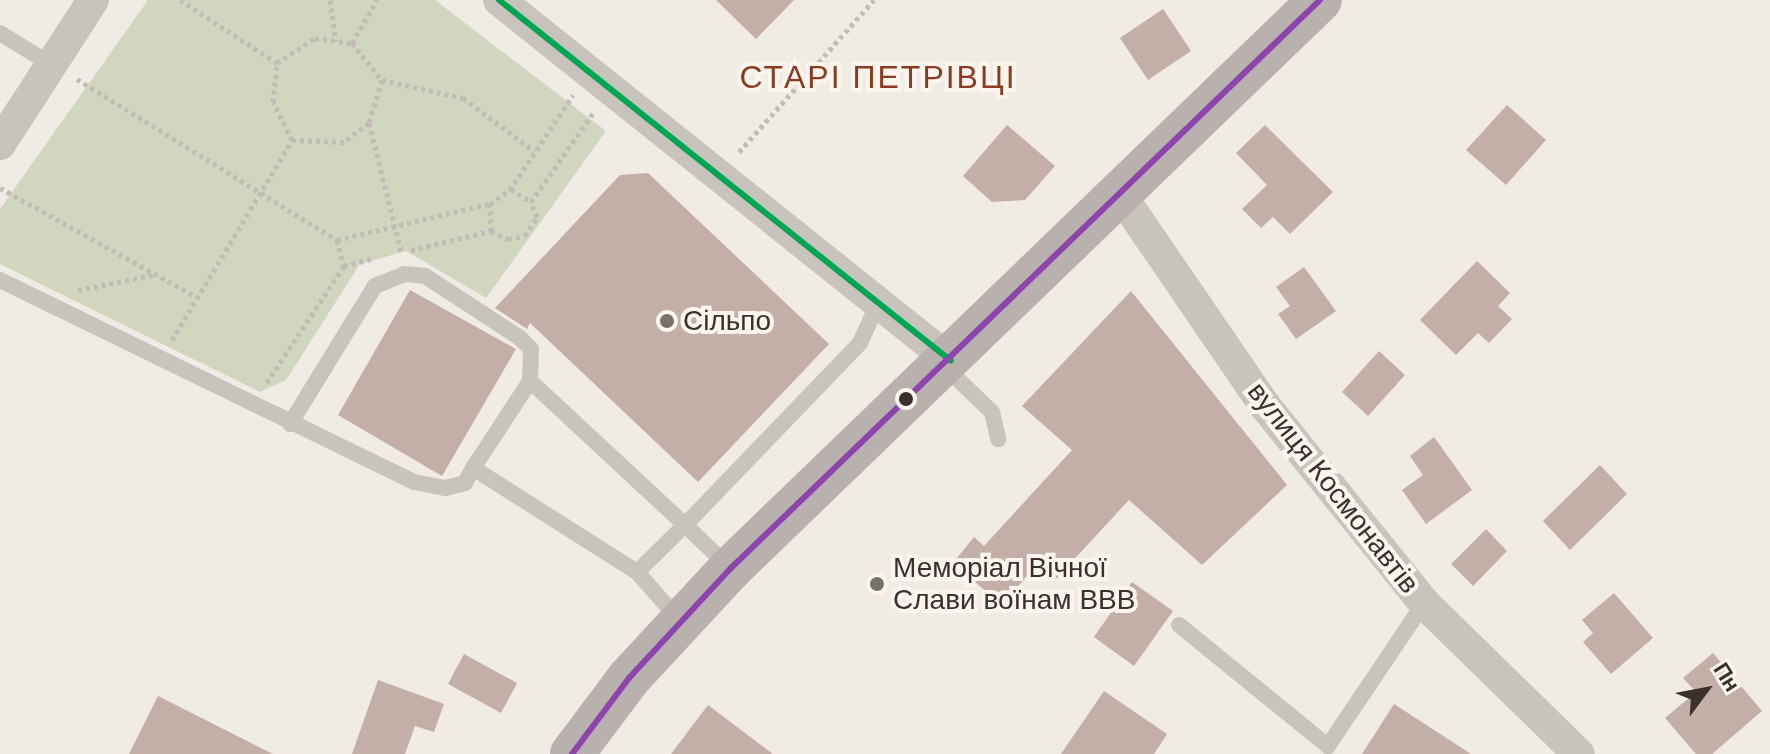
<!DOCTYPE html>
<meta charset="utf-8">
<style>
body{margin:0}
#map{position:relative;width:1770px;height:754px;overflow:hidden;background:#f0ebe5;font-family:Arial,sans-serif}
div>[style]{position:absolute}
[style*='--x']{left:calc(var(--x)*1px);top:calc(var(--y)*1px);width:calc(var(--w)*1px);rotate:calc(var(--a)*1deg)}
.green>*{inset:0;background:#d1d6bf}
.building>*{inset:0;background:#c3afa7}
.path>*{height:5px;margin-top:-2.5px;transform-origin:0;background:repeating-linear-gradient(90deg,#c2bbb6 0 4px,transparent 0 8px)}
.lane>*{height:16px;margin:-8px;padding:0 8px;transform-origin:8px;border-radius:8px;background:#c9c3be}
.street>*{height:32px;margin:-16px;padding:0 16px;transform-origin:16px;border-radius:16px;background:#c9c3be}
.primary>*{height:44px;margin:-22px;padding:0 22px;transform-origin:22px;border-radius:22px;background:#b8b1ad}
.bus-1>*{height:6px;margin:-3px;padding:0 3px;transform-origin:3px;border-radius:3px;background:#00a651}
.bus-2>*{height:6px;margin:-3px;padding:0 3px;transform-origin:3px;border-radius:3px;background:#8e44ad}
.dots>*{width:22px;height:22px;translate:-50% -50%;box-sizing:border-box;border:4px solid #fbf5ee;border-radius:50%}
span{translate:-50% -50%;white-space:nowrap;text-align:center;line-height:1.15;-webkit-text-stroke:8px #fbf5ee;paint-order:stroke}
.poi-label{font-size:28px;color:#3b302b}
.left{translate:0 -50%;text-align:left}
.street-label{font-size:28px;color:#3b302b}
.quarter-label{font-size:32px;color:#8c3b22;letter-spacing:2px}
.north{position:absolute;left:1666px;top:650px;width:80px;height:80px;-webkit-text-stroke:6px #fbf5ee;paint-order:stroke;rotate:58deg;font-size:22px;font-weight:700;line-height:32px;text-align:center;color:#3b302b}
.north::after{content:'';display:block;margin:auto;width:28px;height:36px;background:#3b302b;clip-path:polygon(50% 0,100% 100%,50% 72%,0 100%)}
</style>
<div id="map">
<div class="green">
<div style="clip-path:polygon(148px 0,435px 0,606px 131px,486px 298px,406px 251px,360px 264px,286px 380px,260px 392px,0 264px,0 209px)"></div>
</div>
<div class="building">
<div style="clip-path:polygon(716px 0,794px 0,756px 39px)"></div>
<div style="clip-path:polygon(1163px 9px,1191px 51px,1148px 80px,1120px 38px)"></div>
<div style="clip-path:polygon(1507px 105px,1546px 140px,1506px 185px,1466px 150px)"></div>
<div style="clip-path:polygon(1007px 125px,1055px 166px,1025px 200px,992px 202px,963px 176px)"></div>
<div style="clip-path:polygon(1265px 125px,1333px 192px,1290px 234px,1273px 217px,1261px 228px,1242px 209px,1267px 185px,1236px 153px)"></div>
<div style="clip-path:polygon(648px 173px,829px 344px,698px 482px,530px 323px,527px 329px,495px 308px,620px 175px)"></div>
<div style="clip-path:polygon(1477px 261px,1510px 293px,1498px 306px,1512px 319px,1489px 343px,1478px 333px,1456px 355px,1420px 320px)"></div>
<div style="clip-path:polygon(1304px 267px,1336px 311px,1296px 339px,1278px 314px,1290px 306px,1276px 287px)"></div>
<div style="clip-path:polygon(410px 290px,516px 349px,442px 476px,338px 415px)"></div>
<div style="clip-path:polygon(1131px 291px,1287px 485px,1202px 565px,1129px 500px,1055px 580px,1038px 563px,1002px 605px,953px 563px,974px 537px,984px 546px,1072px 450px,1022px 406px)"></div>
<div style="clip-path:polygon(1379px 351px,1405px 375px,1368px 416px,1342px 392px)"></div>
<div style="clip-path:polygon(1434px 437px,1472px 490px,1426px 524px,1402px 490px,1423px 475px,1410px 456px)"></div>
<div style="clip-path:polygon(1600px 465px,1627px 494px,1570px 550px,1543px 521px)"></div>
<div style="clip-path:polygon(1486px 529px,1507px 551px,1473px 586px,1451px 564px)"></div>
<div style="clip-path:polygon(1132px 582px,1173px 611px,1134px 666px,1094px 637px)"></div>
<div style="clip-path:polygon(1614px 593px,1653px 638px,1611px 674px,1583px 642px,1593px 633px,1582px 620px)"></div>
<div style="clip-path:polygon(1713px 653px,1762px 711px,1712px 754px,1696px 754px,1665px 718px,1696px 692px,1683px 678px)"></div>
<div style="clip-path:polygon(464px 654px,517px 683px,501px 713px,448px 684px)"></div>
<div style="clip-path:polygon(378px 680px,444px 704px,434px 732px,415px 726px,405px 754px,352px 754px)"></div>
<div style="clip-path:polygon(1104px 691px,1167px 734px,1154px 754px,1061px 754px)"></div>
<div style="clip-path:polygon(158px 696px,273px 754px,129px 754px)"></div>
<div style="clip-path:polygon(1394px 704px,1471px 754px,1362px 754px)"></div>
<div style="clip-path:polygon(708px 705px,773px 754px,671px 754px)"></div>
</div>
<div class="path">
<div style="--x:180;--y:0;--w:116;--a:33"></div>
<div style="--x:330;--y:0;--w:41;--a:81.7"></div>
<div style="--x:352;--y:43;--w:50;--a:-59.8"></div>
<div style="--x:277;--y:63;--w:45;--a:-33.3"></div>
<div style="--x:315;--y:38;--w:37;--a:8"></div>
<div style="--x:352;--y:43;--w:48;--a:51"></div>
<div style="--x:382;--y:80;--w:45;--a:106.8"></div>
<div style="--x:369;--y:123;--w:31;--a:143"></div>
<div style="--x:344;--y:142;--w:52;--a:-177.8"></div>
<div style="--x:77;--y:79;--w:306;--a:31.8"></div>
<div style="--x:337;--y:240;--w:27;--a:75"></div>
<div style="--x:344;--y:266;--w:141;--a:123.5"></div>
<div style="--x:382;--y:80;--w:83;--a:12.5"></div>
<div style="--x:463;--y:98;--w:89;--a:36.7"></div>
<div style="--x:369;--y:123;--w:135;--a:75.9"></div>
<div style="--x:739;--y:152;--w:203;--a:-48.4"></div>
<div style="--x:0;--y:188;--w:225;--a:29"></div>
<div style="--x:510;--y:190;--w:114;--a:-56.4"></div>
<div style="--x:491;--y:231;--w:19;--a:25"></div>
<div style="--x:508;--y:239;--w:17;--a:-10"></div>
<div style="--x:525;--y:236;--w:22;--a:-58"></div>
<div style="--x:537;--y:217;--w:16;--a:-112"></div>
<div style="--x:337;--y:240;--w:159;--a:-13.4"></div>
<div style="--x:411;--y:250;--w:82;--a:-13.4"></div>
<div style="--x:491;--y:231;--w:27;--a:-92"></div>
<div style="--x:490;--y:204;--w:26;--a:-36"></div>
<div style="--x:511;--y:189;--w:24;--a:33"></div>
<div style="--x:531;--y:202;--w:108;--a:-55.1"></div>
<div style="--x:344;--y:266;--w:28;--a:-15"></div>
<div style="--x:78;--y:290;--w:77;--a:-11.2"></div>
<div style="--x:172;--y:340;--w:233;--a:-59"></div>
<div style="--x:292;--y:140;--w:42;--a:-116.6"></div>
<div style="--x:273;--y:102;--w:39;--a:-84"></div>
</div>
<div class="lane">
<div style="--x:0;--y:33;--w:61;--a:31.6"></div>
<div style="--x:0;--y:280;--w:461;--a:26"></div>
<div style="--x:414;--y:482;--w:32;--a:11"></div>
<div style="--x:445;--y:488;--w:21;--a:-14"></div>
<div style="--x:465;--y:483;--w:17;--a:-62"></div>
<div style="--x:945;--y:367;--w:65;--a:43.8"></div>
<div style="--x:992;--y:412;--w:28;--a:77"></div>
<div style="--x:290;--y:424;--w:162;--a:-58.4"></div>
<div style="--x:375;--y:286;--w:31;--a:-22"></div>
<div style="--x:404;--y:274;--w:21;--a:5"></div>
<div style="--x:425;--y:276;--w:113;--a:33.1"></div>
<div style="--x:520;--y:338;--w:16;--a:45"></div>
<div style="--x:531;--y:349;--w:32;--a:92"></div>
<div style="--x:729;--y:567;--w:61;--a:-136.3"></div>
<div style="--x:685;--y:525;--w:212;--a:-137.1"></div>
<div style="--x:530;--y:381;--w:104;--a:123.2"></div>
<div style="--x:473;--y:468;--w:194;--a:32.4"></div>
<div style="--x:637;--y:572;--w:67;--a:-44.4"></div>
<div style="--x:685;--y:525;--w:252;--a:-46.1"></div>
<div style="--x:860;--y:343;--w:44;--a:-65.8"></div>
<div style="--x:637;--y:572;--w:67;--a:48.7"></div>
<div style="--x:1179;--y:625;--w:192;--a:39.1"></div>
<div style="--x:1328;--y:746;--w:172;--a:-56.1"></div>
</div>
<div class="street">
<div style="--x:499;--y:0;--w:578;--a:38.61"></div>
<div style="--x:0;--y:144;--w:171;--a:-57.1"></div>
<div style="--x:1120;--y:194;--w:258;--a:55.6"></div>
<div style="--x:1266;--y:407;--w:252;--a:51.1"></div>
<div style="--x:1424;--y:603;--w:216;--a:44.3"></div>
</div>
<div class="primary">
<div style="--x:572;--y:754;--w:95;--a:-53.1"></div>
<div style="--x:629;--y:678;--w:150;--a:-47.2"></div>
<div style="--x:731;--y:568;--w:818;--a:-43.96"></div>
</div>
<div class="bus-1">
<div style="--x:499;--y:0;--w:578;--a:38.61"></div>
</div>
<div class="bus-2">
<div style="--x:572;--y:754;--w:95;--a:-53.1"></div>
<div style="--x:629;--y:678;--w:150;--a:-47.2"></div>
<div style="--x:731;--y:568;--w:818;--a:-43.96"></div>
</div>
<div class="dots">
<div style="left:667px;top:321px;background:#7a716c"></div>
<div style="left:906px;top:399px;background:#3b302b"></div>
<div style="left:877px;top:584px;background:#7a716c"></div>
</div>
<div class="poi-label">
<span class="left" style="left:683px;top:321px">Сільпо</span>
<span class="left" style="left:893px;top:584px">Меморіал Вічної<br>Слави воїнам ВВВ</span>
</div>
<div class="street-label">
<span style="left:1333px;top:488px;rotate:52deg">вулиця Космонавтів</span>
</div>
<div class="quarter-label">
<span style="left:878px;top:77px">СТАРІ ПЕТРІВЦІ</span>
</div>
<div class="north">Пн</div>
</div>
